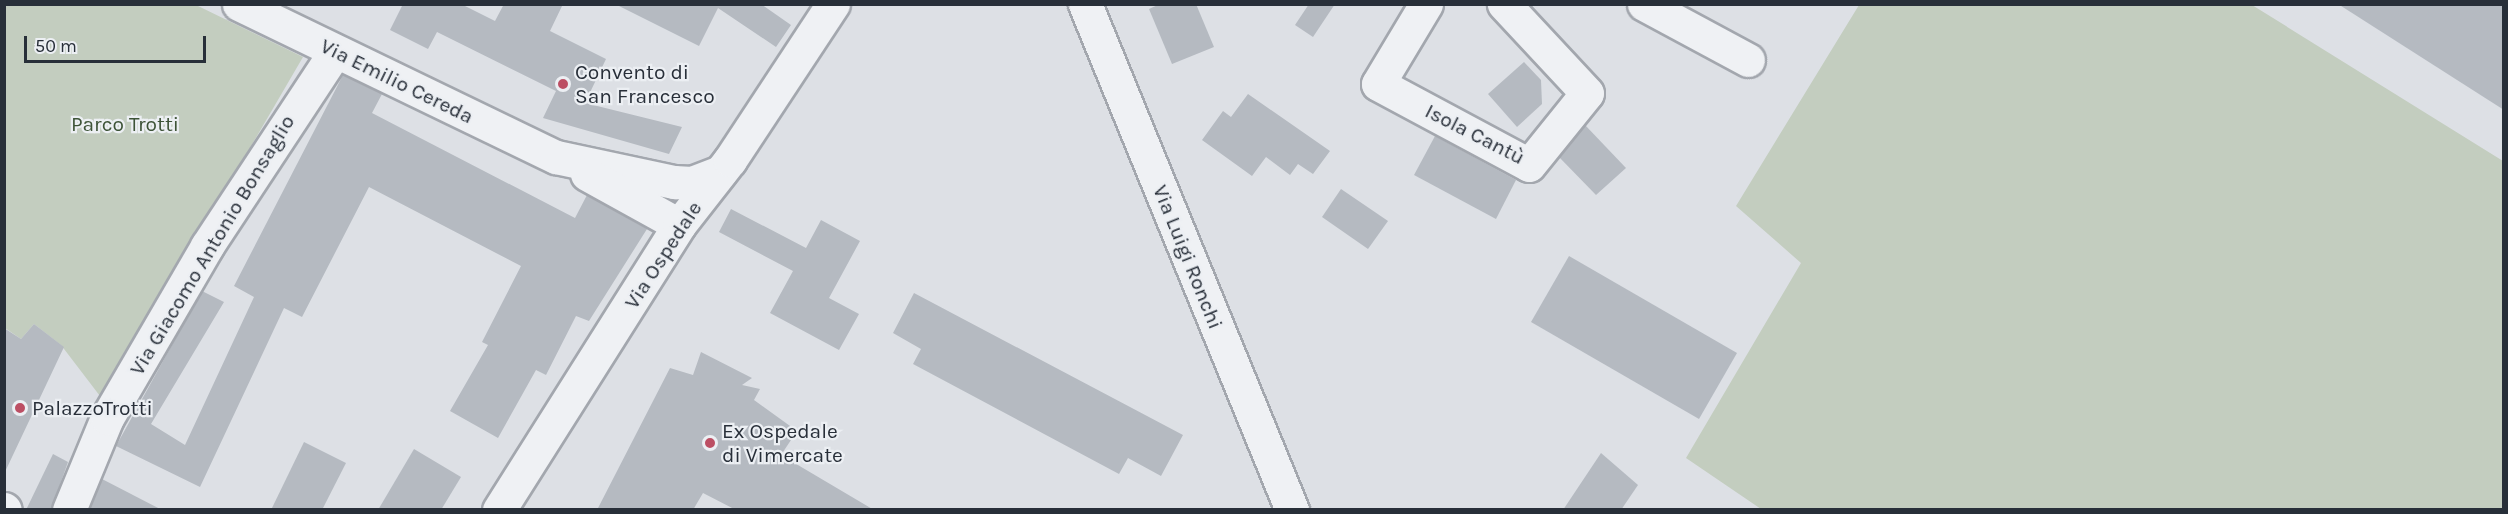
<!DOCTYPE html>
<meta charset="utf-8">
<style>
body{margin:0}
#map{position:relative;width:2508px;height:514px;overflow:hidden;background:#dde0e5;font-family:Karla,sans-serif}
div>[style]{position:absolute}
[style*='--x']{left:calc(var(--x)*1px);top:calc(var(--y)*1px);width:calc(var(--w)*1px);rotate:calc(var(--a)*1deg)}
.green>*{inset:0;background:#c3cdbf}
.building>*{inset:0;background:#b5bac1}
.roads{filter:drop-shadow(2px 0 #a3a7ae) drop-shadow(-2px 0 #a3a7ae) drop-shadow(0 2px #a3a7ae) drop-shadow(0 -2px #a3a7ae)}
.minor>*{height:33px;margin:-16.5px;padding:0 16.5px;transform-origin:16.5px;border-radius:16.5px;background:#eff1f4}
.dots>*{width:16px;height:16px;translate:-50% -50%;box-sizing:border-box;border:3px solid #eceff3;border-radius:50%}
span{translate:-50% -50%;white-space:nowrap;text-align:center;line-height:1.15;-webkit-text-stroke:4.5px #eceff3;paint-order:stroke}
.poi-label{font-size:21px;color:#282f39}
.left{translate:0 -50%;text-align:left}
.street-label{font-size:21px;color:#282f39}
.park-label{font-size:21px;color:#3d5337}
.frame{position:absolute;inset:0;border:6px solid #282f39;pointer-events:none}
.scale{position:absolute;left:24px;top:36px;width:182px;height:27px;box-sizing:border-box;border:3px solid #282f39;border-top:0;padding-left:8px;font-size:18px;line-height:21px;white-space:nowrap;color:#282f39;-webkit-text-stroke:4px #eceff3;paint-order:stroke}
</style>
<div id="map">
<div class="green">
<div style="clip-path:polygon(5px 5px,196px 5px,303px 57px,103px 400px,61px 345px,34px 324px,21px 339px,5px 328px)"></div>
<div style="clip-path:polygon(1859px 5px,2252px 5px,2503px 161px,2503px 509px,1761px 509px,1686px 458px,1801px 263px,1736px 206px)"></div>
</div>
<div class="building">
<div style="clip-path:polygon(403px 4px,461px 4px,495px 21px,504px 4px,563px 4px,550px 31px,606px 59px,585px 103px,682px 127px,669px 154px,543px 118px,556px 91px,437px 32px,428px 49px,390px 30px)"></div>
<div style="clip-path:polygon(615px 4px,761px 4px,791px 25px,776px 47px,718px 8px,699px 46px)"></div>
<div style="clip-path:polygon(1160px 4px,1196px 4px,1214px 47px,1172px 64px,1149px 9px)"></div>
<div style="clip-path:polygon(1309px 4px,1335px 4px,1313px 37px,1295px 25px)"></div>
<div style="clip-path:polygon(2338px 4px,2504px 4px,2504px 110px)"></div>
<div style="clip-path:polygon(1524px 62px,1541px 80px,1542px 104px,1517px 127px,1488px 94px)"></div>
<div style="clip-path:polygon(343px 75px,382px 94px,372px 113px,575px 218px,587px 195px,647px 229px,589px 321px,576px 316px,546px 375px,536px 370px,498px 438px,450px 411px,488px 345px,482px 342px,521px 266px,369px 187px,302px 317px,284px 308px,200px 487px,116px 446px,202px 291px,224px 302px,151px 424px,185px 445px,254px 297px,234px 286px)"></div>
<div style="clip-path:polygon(1248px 94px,1330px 151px,1313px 174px,1298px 164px,1290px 175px,1266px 157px,1252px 176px,1202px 140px,1223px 111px,1231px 117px)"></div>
<div style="clip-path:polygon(1585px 125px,1626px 168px,1596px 195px,1559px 157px)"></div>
<div style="clip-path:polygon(1435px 136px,1516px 180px,1496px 219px,1414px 175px)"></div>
<div style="clip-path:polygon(1341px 189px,1388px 221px,1368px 249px,1322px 217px)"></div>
<div style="clip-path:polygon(731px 209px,806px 248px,821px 220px,860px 241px,829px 298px,859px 314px,839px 350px,770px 313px,793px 271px,719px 232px)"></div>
<div style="clip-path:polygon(1569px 256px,1737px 353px,1699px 419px,1531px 322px)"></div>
<div style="clip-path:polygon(914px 293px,1183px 435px,1161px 476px,1128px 458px,1119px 474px,913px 364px,921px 349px,893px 333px)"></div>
<div style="clip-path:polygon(34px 324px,64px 347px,4px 474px,4px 328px,21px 339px)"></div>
<div style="clip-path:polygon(701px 352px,752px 378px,742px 385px,760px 389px,754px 400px,797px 431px,781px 455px,874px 510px,736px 510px,703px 493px,693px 510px,597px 510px,670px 368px,693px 375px)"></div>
<div style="clip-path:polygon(304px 442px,346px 463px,322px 510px,271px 510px)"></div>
<div style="clip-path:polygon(414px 449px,461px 477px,441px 510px,378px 510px)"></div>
<div style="clip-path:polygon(1601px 453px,1638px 485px,1621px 510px,1563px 510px)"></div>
<div style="clip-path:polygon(53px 454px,68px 462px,51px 510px,26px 510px)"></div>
<div style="clip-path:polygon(102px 479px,162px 510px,89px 510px)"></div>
</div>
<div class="roads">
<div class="minor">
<div style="--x:239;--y:4;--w:352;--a:25.8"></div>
<div style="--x:556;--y:157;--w:121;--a:12"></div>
<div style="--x:674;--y:182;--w:18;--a:3"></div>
<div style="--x:692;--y:183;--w:30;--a:-21"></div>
<div style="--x:1085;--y:4;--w:547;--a:67.75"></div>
<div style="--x:1426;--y:4;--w:93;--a:121"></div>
<div style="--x:1378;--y:84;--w:171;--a:28.2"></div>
<div style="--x:1529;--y:165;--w:92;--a:-51.1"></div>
<div style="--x:1587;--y:93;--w:122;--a:-133"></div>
<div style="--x:1644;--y:4;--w:118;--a:28.3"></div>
<div style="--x:587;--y:174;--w:105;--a:29"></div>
<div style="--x:4;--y:509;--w:1;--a:45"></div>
<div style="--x:69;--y:510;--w:100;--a:-67.6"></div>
<div style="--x:107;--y:418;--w:199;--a:-59.8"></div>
<div style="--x:207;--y:246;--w:232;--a:-56.6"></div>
<div style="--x:499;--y:510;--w:337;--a:-57.7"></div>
<div style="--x:679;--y:225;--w:83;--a:-51.9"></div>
<div style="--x:730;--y:160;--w:187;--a:-56.6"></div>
</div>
</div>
<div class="dots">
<div style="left:563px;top:84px;background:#bc4f64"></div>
<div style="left:20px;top:408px;background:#bc4f64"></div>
<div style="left:710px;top:443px;background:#bc4f64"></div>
</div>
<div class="poi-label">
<span class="left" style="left:575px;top:84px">Convento di<br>San Francesco</span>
<span class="left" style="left:32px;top:408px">PalazzoTrotti</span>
<span class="left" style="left:722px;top:443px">Ex Ospedale<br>di Vimercate</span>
</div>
<div class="street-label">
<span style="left:397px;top:81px;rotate:26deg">Via Emilio Cereda</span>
<span style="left:1475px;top:134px;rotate:27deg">Isola Cantù</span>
<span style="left:212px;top:245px;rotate:-59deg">Via Giacomo Antonio Bonsaglio</span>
<span style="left:663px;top:255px;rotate:-57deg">Via Ospedale</span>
<span style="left:1188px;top:257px;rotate:68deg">Via Luigi Ronchi</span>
</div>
<div class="park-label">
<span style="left:125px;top:124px">Parco Trotti</span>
</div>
<div class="frame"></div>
<div class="scale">50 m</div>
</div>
